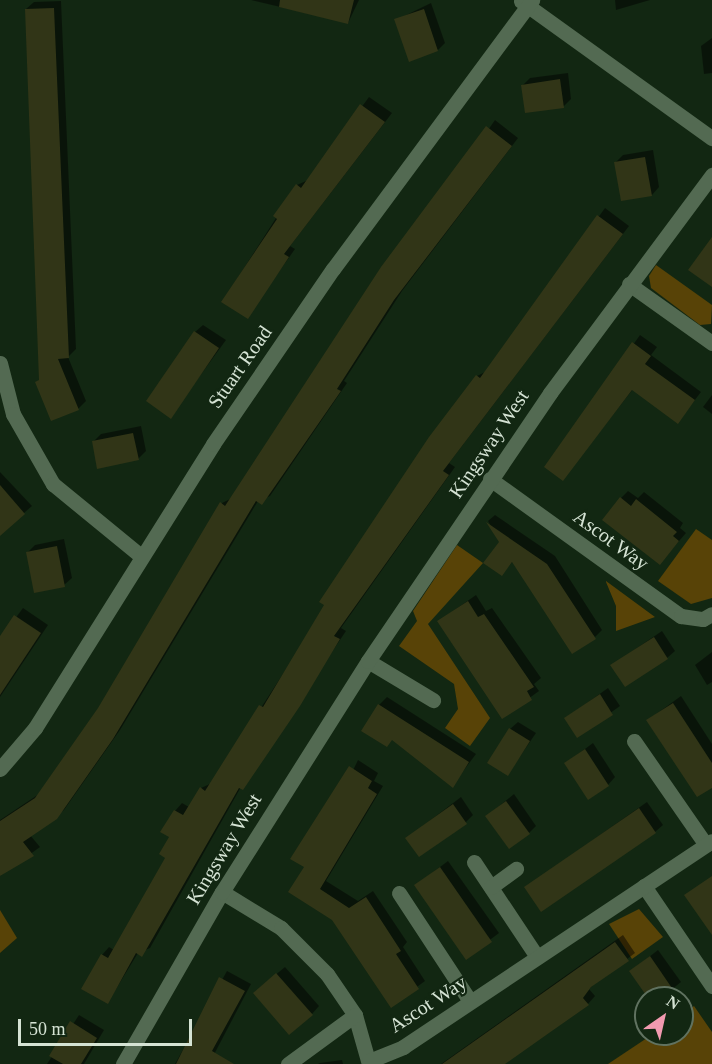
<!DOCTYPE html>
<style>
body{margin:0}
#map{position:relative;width:712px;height:1064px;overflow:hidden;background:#122712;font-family:Georgia,serif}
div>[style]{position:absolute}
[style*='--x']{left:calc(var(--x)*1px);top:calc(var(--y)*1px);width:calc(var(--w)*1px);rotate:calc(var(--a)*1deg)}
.green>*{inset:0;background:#584307}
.shadow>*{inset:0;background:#0007}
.building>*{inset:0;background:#313517}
.minor>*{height:15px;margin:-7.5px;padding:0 7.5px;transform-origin:7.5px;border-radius:7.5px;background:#536a52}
span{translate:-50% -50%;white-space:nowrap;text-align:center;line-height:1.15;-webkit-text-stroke:4.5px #122712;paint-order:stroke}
.street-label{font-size:20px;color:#d5e3d4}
.north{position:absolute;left:634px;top:986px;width:60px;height:60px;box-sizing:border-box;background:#122712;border:2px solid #607260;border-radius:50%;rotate:34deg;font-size:16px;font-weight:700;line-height:24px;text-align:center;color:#d5e3d4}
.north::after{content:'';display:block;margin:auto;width:21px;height:27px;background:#f29ab0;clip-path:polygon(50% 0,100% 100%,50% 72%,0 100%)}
.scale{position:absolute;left:18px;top:1019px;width:174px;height:27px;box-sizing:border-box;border:3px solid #d5e3d4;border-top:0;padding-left:8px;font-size:18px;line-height:21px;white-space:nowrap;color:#d5e3d4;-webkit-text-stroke:4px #122712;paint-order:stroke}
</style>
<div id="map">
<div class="green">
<div style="clip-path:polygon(656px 265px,712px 305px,711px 324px,700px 325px,651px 288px,649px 276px)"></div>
<div style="clip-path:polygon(696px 529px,712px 540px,712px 598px,691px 604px,658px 581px)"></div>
<div style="clip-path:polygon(457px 545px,483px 563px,428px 624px,490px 718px,470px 746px,445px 728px,458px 709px,454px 684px,399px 646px,417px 621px,413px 611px)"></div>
<div style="clip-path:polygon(606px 582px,606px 581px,655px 617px,616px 631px,616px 606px)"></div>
<div style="clip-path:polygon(639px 909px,663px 937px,632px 959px,609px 924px)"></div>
<div style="clip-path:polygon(0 910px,17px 938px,0 953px)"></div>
<div style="clip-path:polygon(694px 1006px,712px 1032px,712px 1064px,608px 1064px,653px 1034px,682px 1034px,682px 1015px)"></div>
</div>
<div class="shadow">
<div style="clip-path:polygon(251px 0,359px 0,348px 23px)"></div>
<div style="clip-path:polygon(615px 0,650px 0,616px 10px)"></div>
<div style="clip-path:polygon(61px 1px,76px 349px,68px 357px,86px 401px,78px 409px,41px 379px,26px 9px,34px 2px)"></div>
<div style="clip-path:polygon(431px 3px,445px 43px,438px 50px,396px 20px)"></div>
<div style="clip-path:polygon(712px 38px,712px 73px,704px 74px,701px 46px)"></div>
<div style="clip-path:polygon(568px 73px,571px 99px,564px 106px,523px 85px,530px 78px)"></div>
<div style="clip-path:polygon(369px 97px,392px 113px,290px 246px,295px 249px,247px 317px,223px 301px,297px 185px,308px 180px)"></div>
<div style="clip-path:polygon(495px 120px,518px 138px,402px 291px,344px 381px,347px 383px,270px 496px,258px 501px,120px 730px,64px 810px,30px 835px,40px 847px,0 876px,0 820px,39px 794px,99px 708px,222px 503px,232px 498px)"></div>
<div style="clip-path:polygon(653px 150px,659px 187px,652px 195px,615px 163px,623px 155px)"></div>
<div style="clip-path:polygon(605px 208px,629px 226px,449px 463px,455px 467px,341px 628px,346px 631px,241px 787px,150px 948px,138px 953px,108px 1002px,102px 955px,109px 947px,114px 950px,167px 857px,175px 811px,182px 803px,189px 807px,201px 788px,212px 783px,477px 376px,487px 371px)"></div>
<div style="clip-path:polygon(203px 325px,226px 340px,170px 417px,195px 332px)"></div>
<div style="clip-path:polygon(640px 335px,657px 347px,651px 355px,701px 392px,678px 422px,633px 389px,563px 479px,546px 467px)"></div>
<div style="clip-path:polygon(712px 395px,712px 414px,703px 407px)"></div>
<div style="clip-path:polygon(141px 426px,146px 451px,138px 459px,93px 442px,101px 434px)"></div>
<div style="clip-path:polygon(0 472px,32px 506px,2px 532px,0 531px)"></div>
<div style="clip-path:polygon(628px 491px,638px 498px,644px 492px,683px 523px,680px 528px,686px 533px,660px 563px,621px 498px)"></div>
<div style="clip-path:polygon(495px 515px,555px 556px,602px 630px,595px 637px,513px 561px,502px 574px,500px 542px,488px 521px)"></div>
<div style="clip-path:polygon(64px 539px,72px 578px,64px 585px,28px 552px,35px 545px)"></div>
<div style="clip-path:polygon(476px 595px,486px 611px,492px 608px,541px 678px,534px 684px,539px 691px,503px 717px,439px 621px)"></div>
<div style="clip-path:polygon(23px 608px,48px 625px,0 697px,0 639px)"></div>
<div style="clip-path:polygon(662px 631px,675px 651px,667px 658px,612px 665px)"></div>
<div style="clip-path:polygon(712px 652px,712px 682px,707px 685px,695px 665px)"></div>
<div style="clip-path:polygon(608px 688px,620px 706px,578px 736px,566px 718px)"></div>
<div style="clip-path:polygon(681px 696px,712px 744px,712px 786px,648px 720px)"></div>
<div style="clip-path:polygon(387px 697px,476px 754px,452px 786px,379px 705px)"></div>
<div style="clip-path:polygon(518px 722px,536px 733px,508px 774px,510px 729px)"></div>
<div style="clip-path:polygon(593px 743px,615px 777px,608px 785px,566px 763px)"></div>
<div style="clip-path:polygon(358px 760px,378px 773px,374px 781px,383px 786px,326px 881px,358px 901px,373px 891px,407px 942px,403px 947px,425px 981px,391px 1006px,306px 867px)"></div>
<div style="clip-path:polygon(514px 794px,536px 826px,529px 833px,487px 816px)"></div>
<div style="clip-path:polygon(461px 797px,473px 815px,466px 822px,407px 838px)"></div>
<div style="clip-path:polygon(647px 802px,663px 825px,655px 832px,526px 887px)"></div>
<div style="clip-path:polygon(448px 861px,499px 933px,466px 958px,416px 885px)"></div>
<div style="clip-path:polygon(623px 935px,635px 953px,594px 984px,589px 989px,595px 996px,588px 1004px,494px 1064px,441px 1064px)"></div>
<div style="clip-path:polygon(658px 950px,681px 982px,661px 998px,650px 998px,631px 971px)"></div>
<div style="clip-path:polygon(285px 967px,319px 1006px,312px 1014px,262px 986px)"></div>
<div style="clip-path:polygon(227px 971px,251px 984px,209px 1064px,175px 1064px)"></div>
<div style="clip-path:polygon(79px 1015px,104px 1030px,84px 1064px,47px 1064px)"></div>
<div style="clip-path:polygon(342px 1060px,343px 1064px,318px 1064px,320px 1063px)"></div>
</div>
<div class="building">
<div style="clip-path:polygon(280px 0,354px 0,348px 24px,279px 7px)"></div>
<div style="clip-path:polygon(54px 8px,69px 358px,58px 359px,79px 410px,51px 421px,35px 382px,39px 380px,25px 9px)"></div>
<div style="clip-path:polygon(424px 9px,438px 51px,409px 62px,394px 19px)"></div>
<div style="clip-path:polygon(560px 79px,564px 108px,525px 113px,521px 85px)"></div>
<div style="clip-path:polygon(360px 104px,385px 122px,284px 254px,289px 257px,248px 319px,221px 302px,277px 219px,273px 216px,296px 184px,301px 188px)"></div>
<div style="clip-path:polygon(486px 126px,512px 146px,394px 300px,337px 389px,341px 391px,262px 505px,256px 501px,113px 739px,57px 819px,23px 842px,34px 856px,0 876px,0 821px,35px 798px,98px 708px,220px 502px,225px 506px,381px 267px)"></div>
<div style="clip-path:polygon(645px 157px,652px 196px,621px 201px,614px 162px)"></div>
<div style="clip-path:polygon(597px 215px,623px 234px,443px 471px,449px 475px,334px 636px,340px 639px,300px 706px,243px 790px,239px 788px,142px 957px,136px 953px,108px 1004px,81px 989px,101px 954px,108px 958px,165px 858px,159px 854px,169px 837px,160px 832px,174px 810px,183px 815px,200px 787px,205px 791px,259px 705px,263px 707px,324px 605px,319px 602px,429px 437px,476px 375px,480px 378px)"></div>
<div style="clip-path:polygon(712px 237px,712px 287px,688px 270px)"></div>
<div style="clip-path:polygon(194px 331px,219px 348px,171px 419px,146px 401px)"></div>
<div style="clip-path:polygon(632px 342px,651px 356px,645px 364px,695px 400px,678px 424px,632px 390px,563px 481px,544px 467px)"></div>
<div style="clip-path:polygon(133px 433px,139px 460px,97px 469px,92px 441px)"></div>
<div style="clip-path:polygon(0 485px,25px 514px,0 536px)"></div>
<div style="clip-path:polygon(620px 497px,631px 506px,636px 499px,677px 532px,673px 536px,679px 541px,660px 565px,602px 520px)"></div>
<div style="clip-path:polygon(486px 522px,547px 564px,596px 639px,572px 654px,512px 562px,502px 576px,483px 563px,499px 542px)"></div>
<div style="clip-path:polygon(57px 546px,65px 587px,34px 593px,26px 552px)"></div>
<div style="clip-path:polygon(468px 601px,478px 617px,484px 614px,534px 687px,527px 691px,532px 700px,502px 719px,437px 621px)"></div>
<div style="clip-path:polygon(14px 615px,41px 633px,0 695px,0 636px)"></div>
<div style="clip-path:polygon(654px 637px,668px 659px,625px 687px,610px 665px)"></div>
<div style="clip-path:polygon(600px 694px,613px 715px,577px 738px,564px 718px)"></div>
<div style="clip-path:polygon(673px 703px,712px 763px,712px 788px,697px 797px,646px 720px)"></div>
<div style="clip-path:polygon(378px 704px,469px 762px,453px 788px,392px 740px,387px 747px,361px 731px)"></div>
<div style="clip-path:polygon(509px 728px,530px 741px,508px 776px,487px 763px)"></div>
<div style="clip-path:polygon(585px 749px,609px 786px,588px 800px,564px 763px)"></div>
<div style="clip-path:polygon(349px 766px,372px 781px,368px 788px,377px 794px,320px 889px,349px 908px,366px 897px,401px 951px,396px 954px,419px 989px,391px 1008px,332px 920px,288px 892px,304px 867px,290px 859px)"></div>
<div style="clip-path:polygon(506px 801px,530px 834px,509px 849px,485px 816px)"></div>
<div style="clip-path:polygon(453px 804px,467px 824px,419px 857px,405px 838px)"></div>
<div style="clip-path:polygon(639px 808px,656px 833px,541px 912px,524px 887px)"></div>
<div style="clip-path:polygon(440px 867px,492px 942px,466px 960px,414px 885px)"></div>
<div style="clip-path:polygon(712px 876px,712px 935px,684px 895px)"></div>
<div style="clip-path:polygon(615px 942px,629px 961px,591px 987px,583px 998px,589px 1005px,549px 1033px,505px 1064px,442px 1064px)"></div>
<div style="clip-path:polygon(650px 956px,674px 991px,664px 998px,648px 998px,629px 971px)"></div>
<div style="clip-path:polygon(276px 973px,313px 1015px,289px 1035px,253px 993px)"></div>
<div style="clip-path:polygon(219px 977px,245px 991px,212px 1051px,234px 1064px,176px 1064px)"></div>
<div style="clip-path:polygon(70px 1021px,97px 1038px,81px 1064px,63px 1064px,49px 1056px)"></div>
</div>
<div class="minor">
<div style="--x:521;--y:1;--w:235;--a:35.7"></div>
<div style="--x:629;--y:284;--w:102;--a:35.4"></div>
<div style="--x:0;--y:363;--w:53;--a:75.7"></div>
<div style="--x:13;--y:414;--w:81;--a:60.3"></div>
<div style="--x:53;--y:484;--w:114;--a:39.3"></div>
<div style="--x:490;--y:479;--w:235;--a:35.7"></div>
<div style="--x:681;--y:616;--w:22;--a:8"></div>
<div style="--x:703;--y:619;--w:10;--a:-29"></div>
<div style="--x:368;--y:661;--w:76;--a:31"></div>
<div style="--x:634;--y:741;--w:126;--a:55.3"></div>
<div style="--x:0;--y:769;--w:54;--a:-49.5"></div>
<div style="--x:35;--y:728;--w:335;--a:-57.9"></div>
<div style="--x:213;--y:444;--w:212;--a:-55.6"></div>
<div style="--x:333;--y:269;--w:335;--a:-53.5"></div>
<div style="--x:474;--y:862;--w:114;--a:56.4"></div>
<div style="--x:644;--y:886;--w:121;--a:55.8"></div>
<div style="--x:491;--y:887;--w:31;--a:-36"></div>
<div style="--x:222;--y:892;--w:69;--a:31.4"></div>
<div style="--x:281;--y:928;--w:65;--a:45"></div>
<div style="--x:327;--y:974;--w:50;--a:55.7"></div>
<div style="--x:355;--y:1015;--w:51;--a:74.1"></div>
<div style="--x:399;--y:893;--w:129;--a:56.7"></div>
<div style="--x:369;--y:1061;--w:37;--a:-22"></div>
<div style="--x:403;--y:1047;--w:371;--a:-33.7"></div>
<div style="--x:123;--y:1064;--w:198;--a:-60.1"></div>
<div style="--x:222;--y:892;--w:273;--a:-57.7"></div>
<div style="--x:368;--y:661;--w:324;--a:-55.8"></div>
<div style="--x:550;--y:393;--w:272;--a:-53.4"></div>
<div style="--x:288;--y:1064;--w:83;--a:-36.2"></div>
</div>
<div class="street-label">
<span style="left:240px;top:367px;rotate:-55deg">Stuart Road</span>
<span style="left:489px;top:444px;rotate:-56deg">Kingsway West</span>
<span style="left:611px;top:540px;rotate:36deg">Ascot Way</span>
<span style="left:224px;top:849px;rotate:-59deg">Kingsway West</span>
<span style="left:428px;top:1004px;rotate:-33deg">Ascot Way</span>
</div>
<div class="north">N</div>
<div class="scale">50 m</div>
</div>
